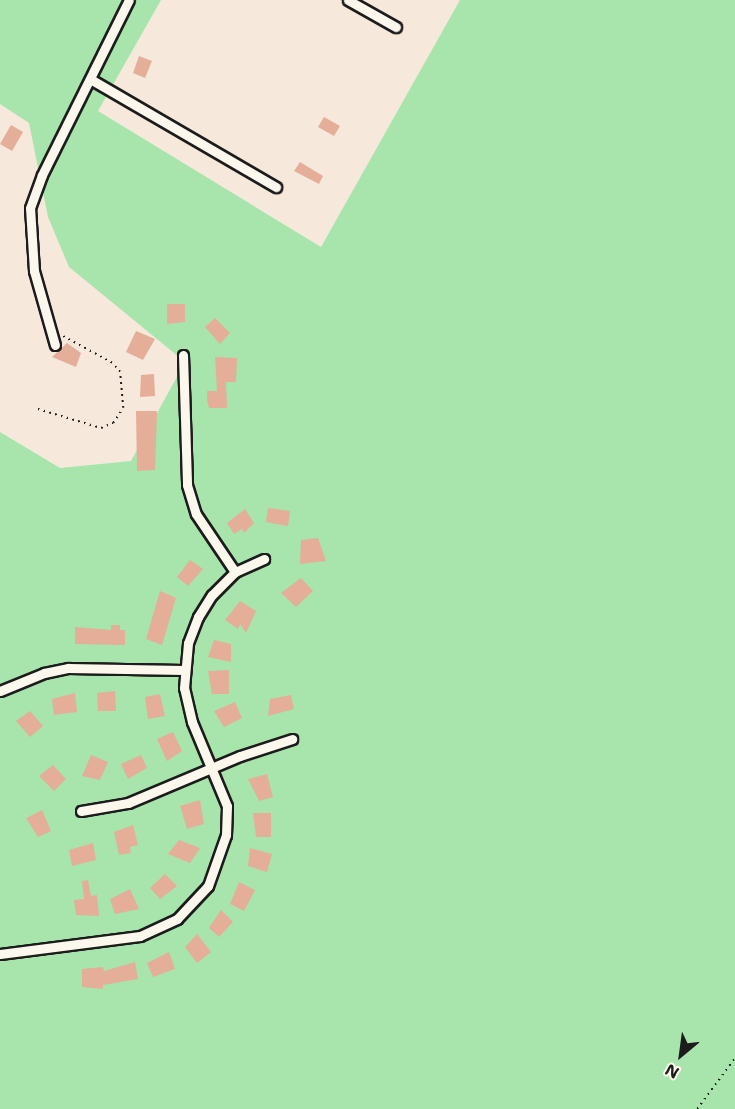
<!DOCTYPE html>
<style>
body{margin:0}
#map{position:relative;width:735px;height:1109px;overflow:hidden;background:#f6e8db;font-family:"Shantell Sans",sans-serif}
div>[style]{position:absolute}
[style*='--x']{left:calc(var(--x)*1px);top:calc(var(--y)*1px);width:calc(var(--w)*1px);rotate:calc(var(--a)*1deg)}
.green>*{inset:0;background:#a7e5ad}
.building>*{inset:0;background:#e4ae98}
.path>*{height:1.5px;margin-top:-0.75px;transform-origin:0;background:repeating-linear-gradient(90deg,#1c1c1c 0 1.5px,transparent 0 6px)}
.roads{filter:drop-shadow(2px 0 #1c1c1c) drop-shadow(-2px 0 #1c1c1c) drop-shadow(0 2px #1c1c1c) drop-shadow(0 -2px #1c1c1c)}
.street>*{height:9px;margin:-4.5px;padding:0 4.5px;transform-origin:4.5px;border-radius:4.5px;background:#fbf7ec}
span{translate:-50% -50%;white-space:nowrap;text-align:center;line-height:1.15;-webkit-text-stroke:4.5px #fbf7ec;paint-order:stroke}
.north{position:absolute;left:651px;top:1025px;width:60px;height:60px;-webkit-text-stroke:4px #fbf7ec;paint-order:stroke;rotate:209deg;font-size:16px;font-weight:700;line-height:24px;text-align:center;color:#1c1c1c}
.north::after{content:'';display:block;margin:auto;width:21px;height:27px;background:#1c1c1c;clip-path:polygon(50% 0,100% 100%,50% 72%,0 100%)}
</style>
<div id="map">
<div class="green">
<div style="clip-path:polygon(0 0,161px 0,98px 111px,321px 247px,460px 0,735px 0,735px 1109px,0 1109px,0 432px,60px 468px,131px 461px,185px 362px,69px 267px,48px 217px,29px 123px,0 104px)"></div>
</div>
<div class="building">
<div style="clip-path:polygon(139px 56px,152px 61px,145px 78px,133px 73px)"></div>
<div style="clip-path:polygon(324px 117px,340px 126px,334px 136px,318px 127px)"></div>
<div style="clip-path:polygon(11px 125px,23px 132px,12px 151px,0 144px)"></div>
<div style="clip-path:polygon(300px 162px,323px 176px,319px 184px,294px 171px)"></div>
<div style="clip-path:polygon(167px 304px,185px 304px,185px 322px,167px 324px)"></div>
<div style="clip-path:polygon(215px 318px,230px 333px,220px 344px,205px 327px)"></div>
<div style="clip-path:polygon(136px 331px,155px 339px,143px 360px,126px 352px)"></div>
<div style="clip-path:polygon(67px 343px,81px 353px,76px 367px,52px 357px)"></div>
<div style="clip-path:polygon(215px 357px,237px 358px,236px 382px,226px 382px,227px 408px,209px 408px,207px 400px,207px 391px,217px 391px)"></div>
<div style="clip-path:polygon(154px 374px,155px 396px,140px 397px,141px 375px)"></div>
<div style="clip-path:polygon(136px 411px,157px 411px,155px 470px,137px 471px)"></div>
<div style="clip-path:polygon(268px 508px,290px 511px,288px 526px,266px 522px)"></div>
<div style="clip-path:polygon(245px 509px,254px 523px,244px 533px,242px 529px,234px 534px,227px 523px)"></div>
<div style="clip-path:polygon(318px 538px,326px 561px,300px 564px,301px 540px)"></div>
<div style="clip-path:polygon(190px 560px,203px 569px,188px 586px,177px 577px)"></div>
<div style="clip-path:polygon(301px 578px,313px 591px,296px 607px,281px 593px)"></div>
<div style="clip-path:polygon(160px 591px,176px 598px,162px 645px,146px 639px)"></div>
<div style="clip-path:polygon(240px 601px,256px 611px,246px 633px,240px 624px,238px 629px,225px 620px)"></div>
<div style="clip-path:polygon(111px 625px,120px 625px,120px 630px,125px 630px,125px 645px,75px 644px,75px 627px,111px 630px)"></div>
<div style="clip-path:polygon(214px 640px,231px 644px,231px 662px,208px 657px)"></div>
<div style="clip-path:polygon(229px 670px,229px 694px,212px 694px,208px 671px)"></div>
<div style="clip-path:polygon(115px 691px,116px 711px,98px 711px,97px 693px)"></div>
<div style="clip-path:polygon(75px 693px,77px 712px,54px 715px,52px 699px)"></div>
<div style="clip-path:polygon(160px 694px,165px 716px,148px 719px,145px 697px)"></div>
<div style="clip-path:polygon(291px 695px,294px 709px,268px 716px,270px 699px)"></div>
<div style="clip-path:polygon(235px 702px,242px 718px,224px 727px,214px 711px)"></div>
<div style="clip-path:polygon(30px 711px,43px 726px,30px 737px,16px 721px)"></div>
<div style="clip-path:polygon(173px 732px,182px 751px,167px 761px,157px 739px)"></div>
<div style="clip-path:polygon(91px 755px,108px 762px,100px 780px,82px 776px)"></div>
<div style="clip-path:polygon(141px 755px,147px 768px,128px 779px,121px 764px)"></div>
<div style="clip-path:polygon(53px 765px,66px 779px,54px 791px,39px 776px)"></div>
<div style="clip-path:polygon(267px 774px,273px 797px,259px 801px,248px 779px)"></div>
<div style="clip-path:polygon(200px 800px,204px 824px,187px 829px,180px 806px)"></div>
<div style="clip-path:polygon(42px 810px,51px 831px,38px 837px,26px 818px)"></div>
<div style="clip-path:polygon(253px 813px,271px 813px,271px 837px,256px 837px)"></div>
<div style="clip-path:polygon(133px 825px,138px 845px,130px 847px,131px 853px,119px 855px,114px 832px)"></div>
<div style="clip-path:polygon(179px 840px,200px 848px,190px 863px,168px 854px)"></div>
<div style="clip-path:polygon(93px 843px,96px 860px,72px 866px,69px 850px)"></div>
<div style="clip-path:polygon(250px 848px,272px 854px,267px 872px,248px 866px)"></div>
<div style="clip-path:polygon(165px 874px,177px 886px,160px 899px,150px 888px)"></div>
<div style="clip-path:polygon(88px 880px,91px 896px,97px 895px,99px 916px,76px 915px,74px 900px,84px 899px,82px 881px)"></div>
<div style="clip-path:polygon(239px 882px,255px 890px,244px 911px,230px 904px)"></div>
<div style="clip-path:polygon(130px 889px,139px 909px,115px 914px,110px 899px)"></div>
<div style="clip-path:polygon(221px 910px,233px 922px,219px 937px,209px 928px)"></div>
<div style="clip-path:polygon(197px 934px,211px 952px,197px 963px,185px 947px)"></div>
<div style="clip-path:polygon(169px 952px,175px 969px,153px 977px,147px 963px)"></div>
<div style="clip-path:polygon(135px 962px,138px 979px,103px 985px,103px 989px,82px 987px,82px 969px,103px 967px,104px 971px)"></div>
</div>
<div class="path">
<div style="--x:38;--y:409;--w:66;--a:16.8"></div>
<div style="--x:101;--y:428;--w:13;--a:-23"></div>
<div style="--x:113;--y:423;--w:18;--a:-56"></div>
<div style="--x:123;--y:408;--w:36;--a:-95"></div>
<div style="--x:120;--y:372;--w:12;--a:-132"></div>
<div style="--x:112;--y:363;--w:57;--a:-151.6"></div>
<div style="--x:697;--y:1109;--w:64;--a:-53.3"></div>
</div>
<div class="roads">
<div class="street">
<div style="--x:348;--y:0;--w:55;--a:29.4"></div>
<div style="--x:92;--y:80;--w:213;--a:30.2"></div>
<div style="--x:55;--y:345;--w:77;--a:-105.8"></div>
<div style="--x:34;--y:271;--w:63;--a:-93.6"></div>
<div style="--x:30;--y:208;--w:35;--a:-70"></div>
<div style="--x:42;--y:175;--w:195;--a:-63.6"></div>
<div style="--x:183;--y:355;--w:130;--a:88.2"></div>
<div style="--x:187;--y:485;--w:30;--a:73"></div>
<div style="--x:196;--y:514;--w:70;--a:56.1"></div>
<div style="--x:0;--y:691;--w:48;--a:-22.2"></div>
<div style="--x:44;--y:673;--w:25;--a:-12"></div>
<div style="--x:68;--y:668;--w:116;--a:1"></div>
<div style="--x:81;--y:811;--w:48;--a:-9.7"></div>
<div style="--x:128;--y:803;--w:121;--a:-22.8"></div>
<div style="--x:240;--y:756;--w:55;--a:-18.1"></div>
<div style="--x:0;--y:954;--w:141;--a:-7.3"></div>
<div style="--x:140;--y:936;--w:41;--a:-24.7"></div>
<div style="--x:177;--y:919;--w:45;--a:-46.8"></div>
<div style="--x:208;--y:886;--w:54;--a:-70.6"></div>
<div style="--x:226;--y:835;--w:29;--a:-88"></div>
<div style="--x:227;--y:806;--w:91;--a:-112.6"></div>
<div style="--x:192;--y:722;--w:35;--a:-103"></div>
<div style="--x:184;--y:688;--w:45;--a:-84.9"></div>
<div style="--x:188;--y:643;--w:28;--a:-69"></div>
<div style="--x:198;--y:617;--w:26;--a:-58"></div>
<div style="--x:212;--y:595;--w:33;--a:-45"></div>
<div style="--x:235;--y:572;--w:32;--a:-24"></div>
</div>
</div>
<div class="north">N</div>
</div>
